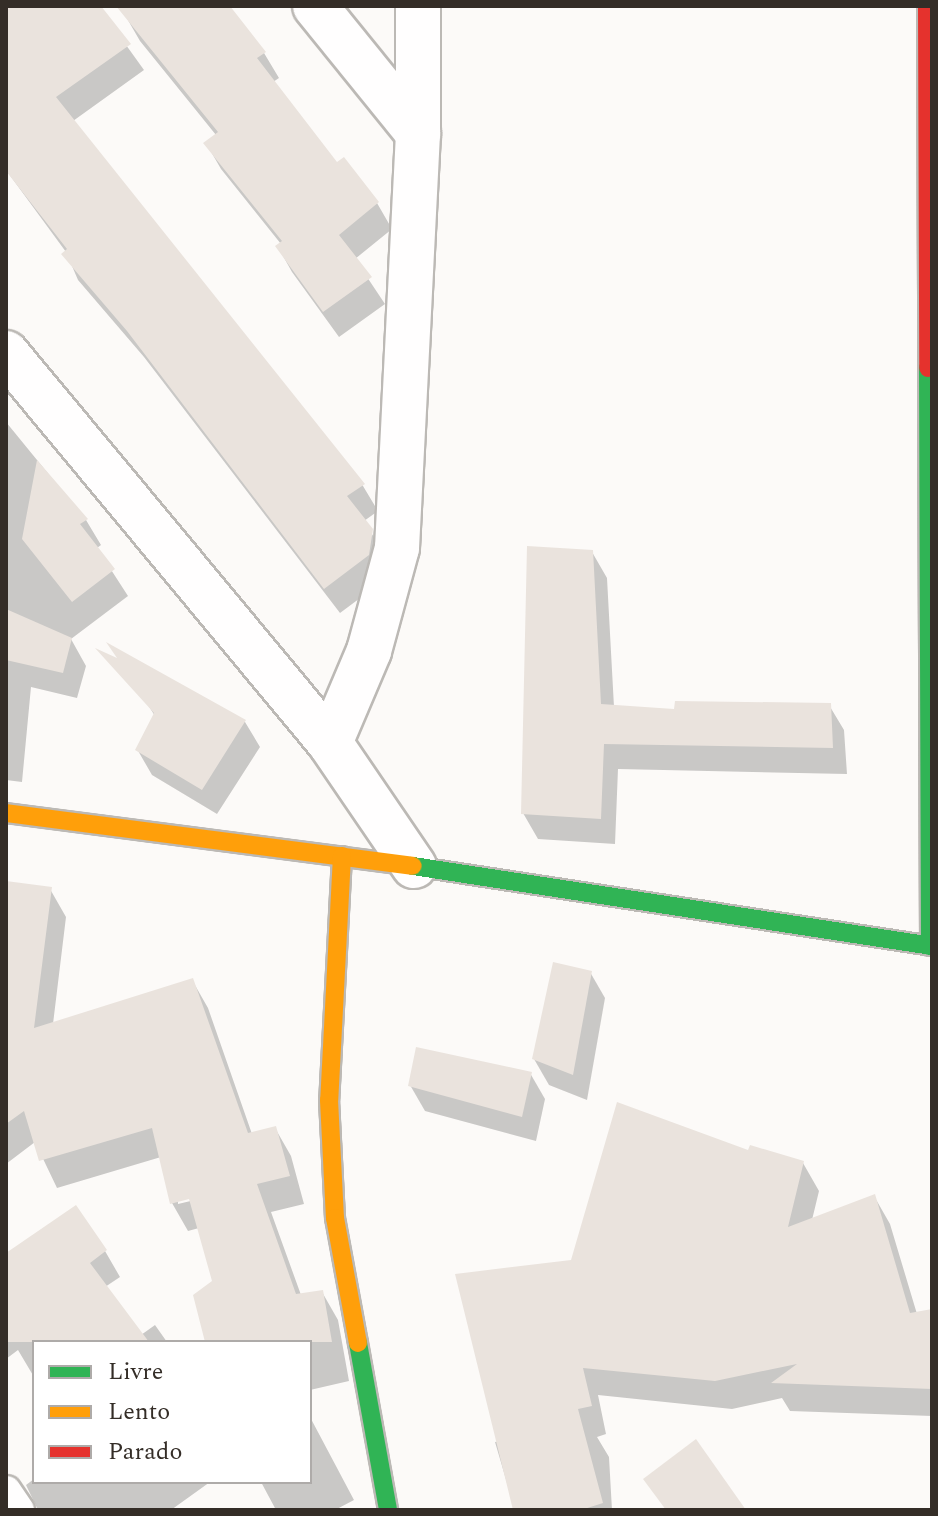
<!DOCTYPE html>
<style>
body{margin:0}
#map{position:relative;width:938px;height:1516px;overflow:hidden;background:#fcfaf8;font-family:Spectral,serif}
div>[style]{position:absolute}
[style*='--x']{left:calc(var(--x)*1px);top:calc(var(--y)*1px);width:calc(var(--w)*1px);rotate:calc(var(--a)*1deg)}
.shadow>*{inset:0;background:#0003}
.building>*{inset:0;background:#eae3dd}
.roads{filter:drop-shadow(2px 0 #bcb9b5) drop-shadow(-2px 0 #bcb9b5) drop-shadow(0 2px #bcb9b5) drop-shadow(0 -2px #bcb9b5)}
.lane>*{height:30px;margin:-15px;padding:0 15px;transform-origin:15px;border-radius:15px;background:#fffefe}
.street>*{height:44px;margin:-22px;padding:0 22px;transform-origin:22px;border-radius:22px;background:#fffefe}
.fast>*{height:18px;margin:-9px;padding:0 9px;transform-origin:9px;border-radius:9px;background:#30b455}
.slow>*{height:18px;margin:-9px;padding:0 9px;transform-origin:9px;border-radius:9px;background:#ff9f0a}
.jam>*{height:18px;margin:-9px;padding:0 9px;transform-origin:9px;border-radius:9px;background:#e5322d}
span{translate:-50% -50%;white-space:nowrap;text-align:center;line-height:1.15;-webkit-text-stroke:6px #fff;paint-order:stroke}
.frame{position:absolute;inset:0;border:8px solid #342d27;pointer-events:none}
.legend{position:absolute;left:32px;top:1340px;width:280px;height:144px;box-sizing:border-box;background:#fff;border:2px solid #aeaba9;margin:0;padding:10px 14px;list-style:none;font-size:24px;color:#342d27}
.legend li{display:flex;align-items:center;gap:16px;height:40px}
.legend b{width:40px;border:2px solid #aeaba9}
</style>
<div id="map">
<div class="shadow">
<div style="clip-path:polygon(6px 6px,98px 6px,144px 70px,73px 121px,363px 486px,378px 511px,364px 521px,386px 557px,383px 581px,340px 613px,144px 357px,78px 280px,66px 252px,6px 170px)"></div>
<div style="clip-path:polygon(137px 6px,228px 6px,264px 53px,279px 78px,273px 82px,337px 165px,377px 203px,392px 229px,355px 259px,385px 304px,339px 337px,292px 272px,278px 247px,281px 244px,221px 169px,206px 143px,216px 135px,140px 41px,125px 15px)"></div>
<div style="clip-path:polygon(6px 422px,86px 520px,101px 545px,97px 548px,128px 596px,71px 639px,86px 666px,77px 698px,31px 687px,22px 782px,6px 780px)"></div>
<div style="clip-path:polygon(592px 552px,607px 578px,614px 707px,676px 711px,829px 705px,844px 730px,847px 774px,618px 769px,615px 844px,538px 839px,523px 813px)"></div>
<div style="clip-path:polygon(167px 678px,245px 722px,260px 747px,217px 814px,152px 775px,137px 749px,155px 716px,148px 705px)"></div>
<div style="clip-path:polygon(evenodd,6px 883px,50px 889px,66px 917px,53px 1024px,192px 980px,208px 1008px,252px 1134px,275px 1128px,291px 1156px,304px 1204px,271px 1212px,301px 1295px,322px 1292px,338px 1320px,349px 1381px,310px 1390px,310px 1342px,207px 1342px,215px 1281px,199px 1228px,188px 1231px,172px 1203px,161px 1157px,57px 1188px,35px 1142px,6px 1164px,6px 883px,198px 1195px,199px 1199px,178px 1204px,178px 1200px,198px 1195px)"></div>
<div style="clip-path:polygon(590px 972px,605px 998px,587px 1100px,549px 1085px,534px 1059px)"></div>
<div style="clip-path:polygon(530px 1073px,545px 1099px,536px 1141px,425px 1111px,410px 1085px)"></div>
<div style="clip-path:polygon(750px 1153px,803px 1163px,819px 1191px,812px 1220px,874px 1196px,890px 1224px,917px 1314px,932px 1311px,932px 1416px,790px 1411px,782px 1398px,732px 1409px,598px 1395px,606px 1434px,597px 1437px,609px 1457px,612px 1510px,515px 1510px,495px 1442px,500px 1441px,573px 1262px)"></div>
<div style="clip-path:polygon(105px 1251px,120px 1277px,105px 1287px,141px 1335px,155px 1325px,167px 1342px,34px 1342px,34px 1377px,18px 1350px,6px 1359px,6px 1255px)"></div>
<div style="clip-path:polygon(310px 1417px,354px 1500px,335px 1510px,276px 1510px,261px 1482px,310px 1482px)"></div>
<div style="clip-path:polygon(34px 1479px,34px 1482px,210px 1482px,171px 1510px,38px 1510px,26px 1485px)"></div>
</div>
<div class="building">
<div style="clip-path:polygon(6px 6px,101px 6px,131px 44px,56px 97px,365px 484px,347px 496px,373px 529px,369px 555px,324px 589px,127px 331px,61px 254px,67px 249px,6px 171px)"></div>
<div style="clip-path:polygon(116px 6px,230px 6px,266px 52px,257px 58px,337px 162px,344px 157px,379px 202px,339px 235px,372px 277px,323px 312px,275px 246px,282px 241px,203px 143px,218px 132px)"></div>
<div style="clip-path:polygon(37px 460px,88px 519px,80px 524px,115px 569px,72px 602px,22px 539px)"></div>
<div style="clip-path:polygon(527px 546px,593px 550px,601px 704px,674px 709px,675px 701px,831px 703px,833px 748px,604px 744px,601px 819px,521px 814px)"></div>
<div style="clip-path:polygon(6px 609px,72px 638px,63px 673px,6px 660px)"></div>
<div style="clip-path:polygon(106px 642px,246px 720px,202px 790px,135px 750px,154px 713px,95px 648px,117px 658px)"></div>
<div style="clip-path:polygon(6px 881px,52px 887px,34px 1028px,193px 978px,248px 1133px,276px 1126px,290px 1176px,257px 1184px,296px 1294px,323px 1290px,332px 1342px,205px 1342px,193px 1295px,212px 1281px,189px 1199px,170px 1204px,152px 1128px,39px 1161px,24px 1111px,6px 1124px)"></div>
<div style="clip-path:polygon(553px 962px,592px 971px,573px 1075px,532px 1059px)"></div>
<div style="clip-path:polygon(416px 1047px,532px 1072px,522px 1117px,408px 1086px)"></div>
<div style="clip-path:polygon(617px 1102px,748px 1150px,750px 1145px,804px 1161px,788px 1227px,875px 1194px,910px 1313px,932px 1309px,932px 1389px,771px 1383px,797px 1364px,715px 1381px,583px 1368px,592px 1406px,578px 1409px,603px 1503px,581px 1510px,513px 1510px,455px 1274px,571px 1260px)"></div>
<div style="clip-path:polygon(76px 1205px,107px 1250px,90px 1263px,149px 1342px,6px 1342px,6px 1253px)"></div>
<div style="clip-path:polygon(696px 1439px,746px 1510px,666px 1510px,643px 1479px)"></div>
</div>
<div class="roads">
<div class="lane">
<div style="--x:6;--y:1491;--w:23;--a:56"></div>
</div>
<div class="street">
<div style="--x:315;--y:6;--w:164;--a:51"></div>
<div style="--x:6;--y:353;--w:507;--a:50.28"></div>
<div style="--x:330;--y:743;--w:149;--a:55.7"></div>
<div style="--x:330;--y:743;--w:100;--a:-67"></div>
<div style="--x:369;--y:651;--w:107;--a:-74.8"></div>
<div style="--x:397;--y:548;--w:416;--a:-87.1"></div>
<div style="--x:418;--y:133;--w:127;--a:-90"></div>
</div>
<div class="fast">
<div style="--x:928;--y:368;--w:578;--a:89.8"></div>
<div style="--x:413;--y:866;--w:525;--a:8.76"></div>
<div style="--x:358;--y:1343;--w:170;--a:79.8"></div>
</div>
<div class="slow">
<div style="--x:6;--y:813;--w:410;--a:7.4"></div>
<div style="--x:342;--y:856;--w:244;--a:93"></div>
<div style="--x:329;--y:1100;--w:118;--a:87.1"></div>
<div style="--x:335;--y:1218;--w:127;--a:79.6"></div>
</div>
<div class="jam">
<div style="--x:927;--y:6;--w:362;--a:89.8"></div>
</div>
</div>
<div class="frame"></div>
<ul class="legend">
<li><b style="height:10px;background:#30b455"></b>Livre</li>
<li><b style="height:10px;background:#ff9f0a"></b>Lento</li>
<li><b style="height:10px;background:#e5322d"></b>Parado</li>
</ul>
</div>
